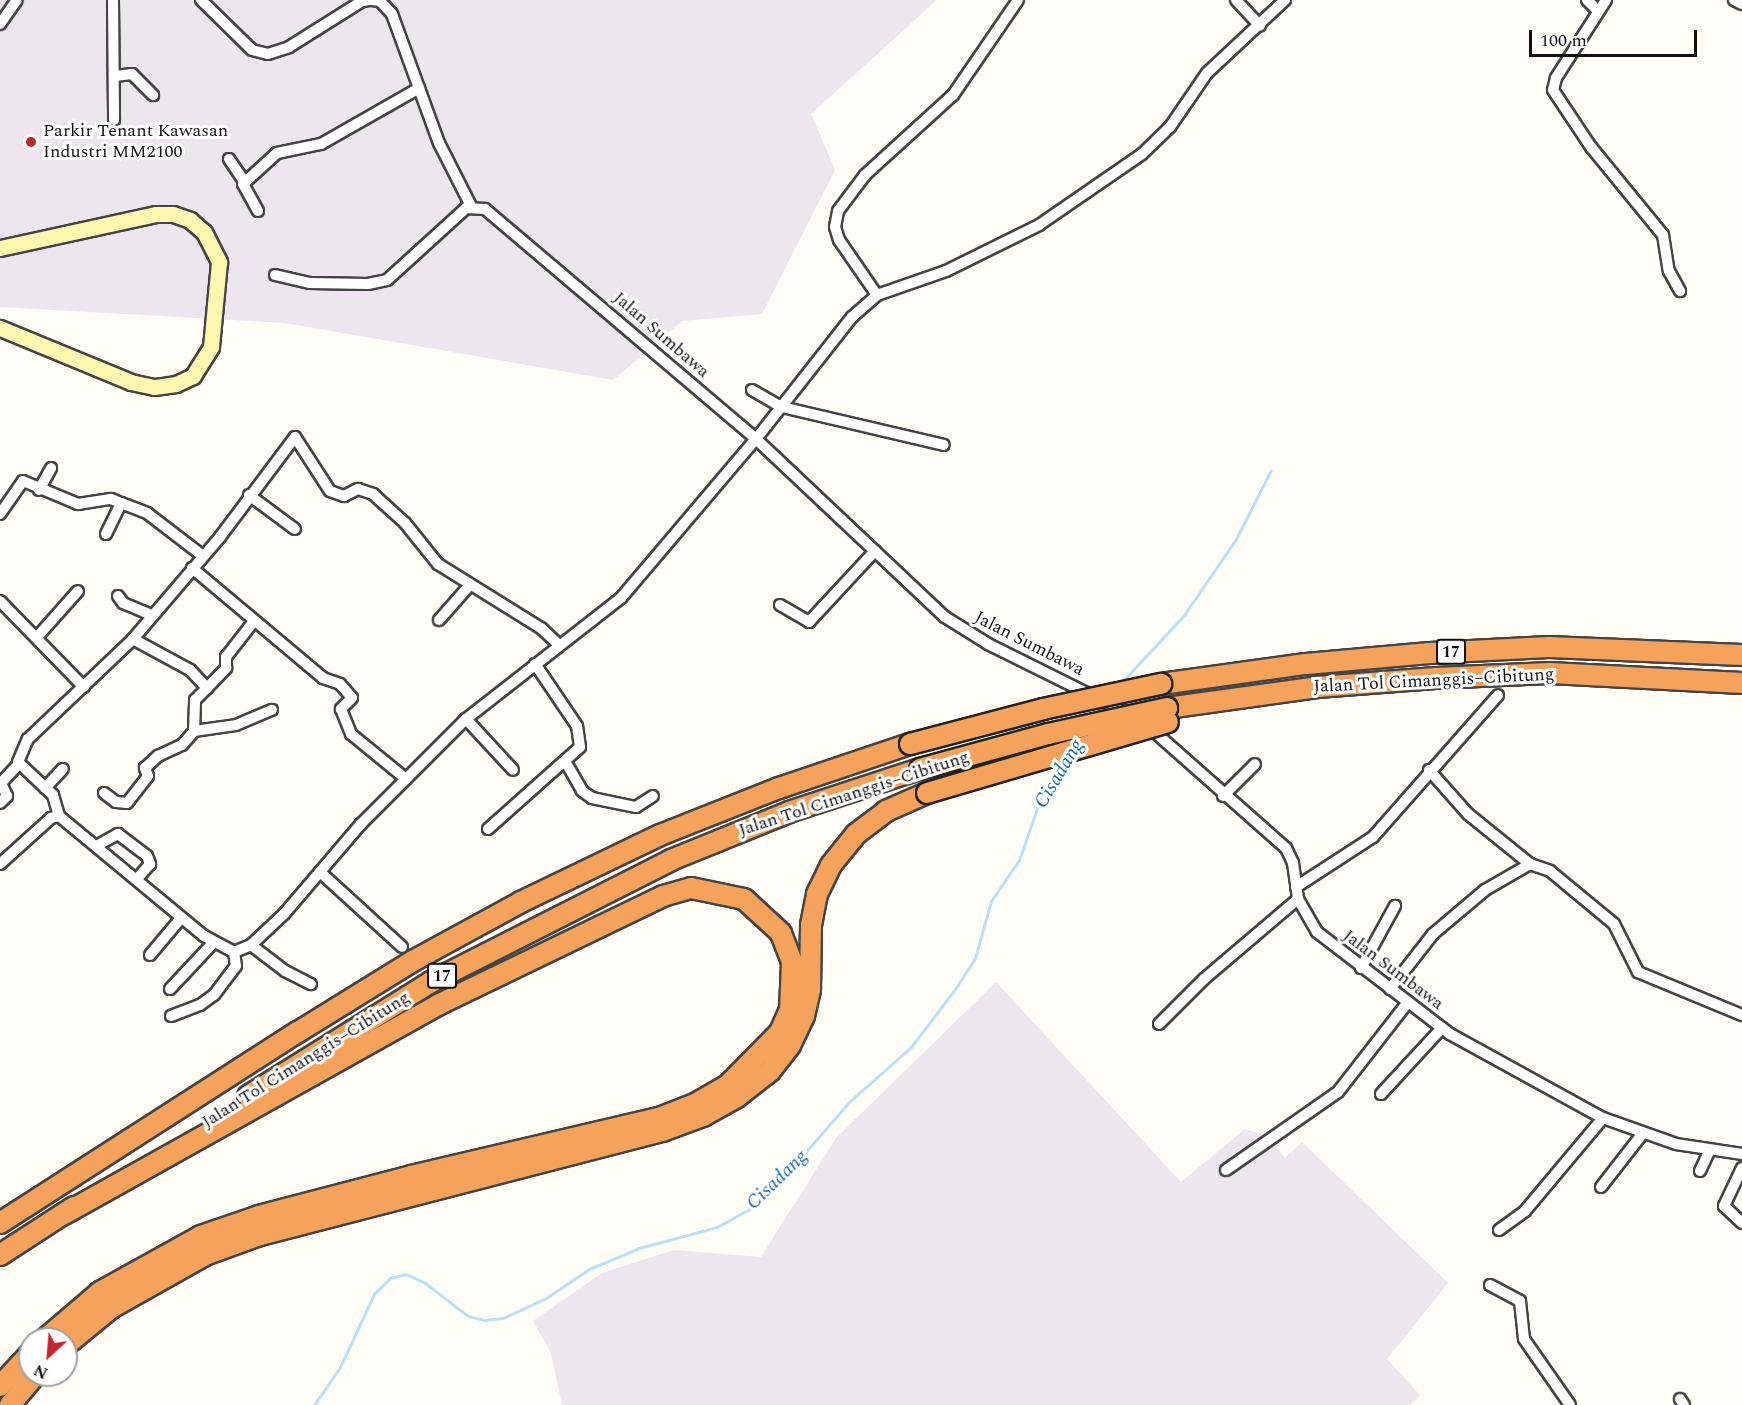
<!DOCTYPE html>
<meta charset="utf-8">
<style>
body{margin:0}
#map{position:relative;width:1742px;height:1405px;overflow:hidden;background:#fffdf5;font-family:Spectral,serif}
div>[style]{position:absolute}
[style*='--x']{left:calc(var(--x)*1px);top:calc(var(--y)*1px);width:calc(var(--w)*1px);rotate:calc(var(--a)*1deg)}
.industrial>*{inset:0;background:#eee6ef}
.stream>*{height:3px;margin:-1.5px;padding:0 1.5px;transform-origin:1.5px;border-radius:1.5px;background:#b9e0f7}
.roads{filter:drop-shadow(2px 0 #444) drop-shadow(-2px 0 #444) drop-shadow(0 2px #444) drop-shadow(0 -2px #444)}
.minor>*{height:10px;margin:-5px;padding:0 5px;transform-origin:5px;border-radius:5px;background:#fff}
.secondary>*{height:15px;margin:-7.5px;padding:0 7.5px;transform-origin:7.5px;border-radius:7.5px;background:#fff6b0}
.motorway>*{height:20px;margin:-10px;padding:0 10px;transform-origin:10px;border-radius:10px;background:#f5a25d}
.bridges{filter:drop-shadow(2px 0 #222) drop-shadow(-2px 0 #222) drop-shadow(0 2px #222) drop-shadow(0 -2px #222)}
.motorway-bridge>*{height:20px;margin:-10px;padding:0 10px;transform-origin:10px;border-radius:10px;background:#f5a25d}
.dots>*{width:16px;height:16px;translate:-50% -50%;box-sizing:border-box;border:3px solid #fff;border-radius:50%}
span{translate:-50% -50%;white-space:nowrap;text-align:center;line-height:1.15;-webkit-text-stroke:6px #fff;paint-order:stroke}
.shield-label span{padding:2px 4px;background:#fff;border:2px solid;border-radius:4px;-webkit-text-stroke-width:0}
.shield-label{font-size:16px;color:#111;font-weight:700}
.poi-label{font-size:18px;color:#111}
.left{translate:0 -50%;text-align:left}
.street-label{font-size:18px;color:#111}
.water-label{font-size:20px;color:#1768a6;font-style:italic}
.north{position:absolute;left:18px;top:1327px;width:60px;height:60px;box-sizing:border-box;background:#fff;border:2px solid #a0a0a0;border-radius:50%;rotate:206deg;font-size:16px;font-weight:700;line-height:24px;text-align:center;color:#111}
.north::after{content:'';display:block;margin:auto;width:21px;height:27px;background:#c4262e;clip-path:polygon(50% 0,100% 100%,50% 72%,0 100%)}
.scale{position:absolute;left:1529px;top:30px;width:168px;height:27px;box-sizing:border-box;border:3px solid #111;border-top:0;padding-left:8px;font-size:18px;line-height:21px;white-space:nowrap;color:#111;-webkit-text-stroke:4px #fff;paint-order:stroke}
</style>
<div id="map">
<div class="industrial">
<div style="clip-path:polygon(0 0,937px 0,811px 114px,835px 170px,762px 314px,682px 321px,613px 380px,285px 323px,0 307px)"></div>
<div style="clip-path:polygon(996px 982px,1181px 1182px,1245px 1129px,1266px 1136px,1285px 1158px,1302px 1142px,1448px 1283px,1387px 1359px,1420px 1395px,1410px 1405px,562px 1405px,551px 1353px,533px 1321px,602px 1273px,674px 1250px,761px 1257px,836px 1138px)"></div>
</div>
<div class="stream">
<div style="--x:1119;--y:685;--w:96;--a:-47.1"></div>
<div style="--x:1184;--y:615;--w:92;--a:-55.6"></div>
<div style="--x:1236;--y:539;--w:77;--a:-63.1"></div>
<div style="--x:1095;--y:716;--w:14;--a:-56"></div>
<div style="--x:314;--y:1405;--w:46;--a:-55.6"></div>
<div style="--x:340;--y:1367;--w:81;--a:-65"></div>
<div style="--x:374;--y:1294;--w:23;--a:-45"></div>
<div style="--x:390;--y:1278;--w:16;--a:-14"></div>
<div style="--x:406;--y:1274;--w:21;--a:25"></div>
<div style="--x:425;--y:1283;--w:54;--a:37.5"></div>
<div style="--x:468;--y:1316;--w:16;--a:14"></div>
<div style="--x:484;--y:1320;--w:19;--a:-6"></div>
<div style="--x:503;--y:1318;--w:47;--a:-24.9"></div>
<div style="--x:546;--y:1298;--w:52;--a:-34"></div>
<div style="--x:589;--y:1269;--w:54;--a:-22.8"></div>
<div style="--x:639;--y:1248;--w:81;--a:-15.1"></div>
<div style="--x:717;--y:1227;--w:35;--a:-29"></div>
<div style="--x:748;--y:1210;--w:40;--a:-41"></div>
<div style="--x:778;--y:1184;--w:108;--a:-49.1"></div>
<div style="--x:849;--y:1102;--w:83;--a:-41.6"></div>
<div style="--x:911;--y:1047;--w:73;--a:-52.8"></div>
<div style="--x:955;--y:989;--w:37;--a:-57"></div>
<div style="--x:975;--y:958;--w:59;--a:-74.3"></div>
<div style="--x:991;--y:901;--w:50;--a:-55.7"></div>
<div style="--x:1019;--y:860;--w:67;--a:-70.8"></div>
<div style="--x:1041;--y:797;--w:45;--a:-56.7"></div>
</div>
<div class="roads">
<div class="minor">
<div style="--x:113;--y:0;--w:120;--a:89.5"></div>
<div style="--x:201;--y:0;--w:71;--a:44.4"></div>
<div style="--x:252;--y:50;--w:16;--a:14"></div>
<div style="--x:268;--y:54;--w:22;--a:-18"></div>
<div style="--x:289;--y:47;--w:86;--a:-32.2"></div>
<div style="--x:362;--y:1;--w:8;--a:-7"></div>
<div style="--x:372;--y:0;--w:8;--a:7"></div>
<div style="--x:380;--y:1;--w:18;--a:47"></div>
<div style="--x:392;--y:14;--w:137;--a:70"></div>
<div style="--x:439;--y:143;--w:71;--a:63.1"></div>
<div style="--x:1236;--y:0;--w:35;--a:47"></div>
<div style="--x:1587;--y:0;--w:14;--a:45"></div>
<div style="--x:1606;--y:0;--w:93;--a:122.7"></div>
<div style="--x:1556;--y:78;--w:12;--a:104"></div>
<div style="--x:1553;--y:90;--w:69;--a:56.3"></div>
<div style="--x:1591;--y:147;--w:114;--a:50.7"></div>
<div style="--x:1663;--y:235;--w:36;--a:81"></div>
<div style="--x:1669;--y:271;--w:23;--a:61"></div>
<div style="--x:1734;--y:0;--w:9;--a:27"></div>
<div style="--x:0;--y:24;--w:29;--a:-55"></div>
<div style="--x:115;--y:76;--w:17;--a:-7"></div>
<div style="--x:132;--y:74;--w:30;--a:45"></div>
<div style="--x:229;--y:159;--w:27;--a:56"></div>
<div style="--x:258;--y:211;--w:31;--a:-119"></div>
<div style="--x:243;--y:184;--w:46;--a:-42.4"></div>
<div style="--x:277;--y:153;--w:45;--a:-11.6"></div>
<div style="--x:321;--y:144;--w:113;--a:-29.7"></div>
<div style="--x:275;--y:275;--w:36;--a:13"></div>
<div style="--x:310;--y:283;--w:58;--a:1"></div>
<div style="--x:368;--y:284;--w:19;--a:-12"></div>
<div style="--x:387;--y:280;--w:107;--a:-42.3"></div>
<div style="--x:466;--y:208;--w:19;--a:3"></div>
<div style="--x:485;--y:209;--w:355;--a:40.3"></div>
<div style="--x:756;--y:439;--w:260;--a:43.3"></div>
<div style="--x:945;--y:617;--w:51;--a:32.1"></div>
<div style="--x:988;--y:644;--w:160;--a:26.4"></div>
<div style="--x:877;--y:295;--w:67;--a:-124.6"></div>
<div style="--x:839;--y:240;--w:14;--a:-107"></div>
<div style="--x:835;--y:227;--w:16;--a:-79"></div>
<div style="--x:838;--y:211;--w:45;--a:-53.1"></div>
<div style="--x:865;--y:175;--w:119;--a:-42.3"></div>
<div style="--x:953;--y:95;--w:115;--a:-55.6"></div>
<div style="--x:752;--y:390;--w:34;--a:30"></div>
<div style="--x:782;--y:407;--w:166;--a:13.2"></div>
<div style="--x:39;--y:490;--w:25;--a:-61"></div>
<div style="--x:249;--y:495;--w:57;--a:36.5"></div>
<div style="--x:0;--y:514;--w:40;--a:-55.1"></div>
<div style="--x:23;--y:481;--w:60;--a:22.7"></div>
<div style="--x:78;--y:504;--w:33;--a:-9"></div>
<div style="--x:111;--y:499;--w:11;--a:22"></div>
<div style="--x:106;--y:534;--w:34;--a:-64"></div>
<div style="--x:121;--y:503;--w:28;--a:21"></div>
<div style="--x:147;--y:513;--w:71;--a:37.5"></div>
<div style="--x:192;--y:568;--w:171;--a:40"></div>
<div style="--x:323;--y:678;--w:18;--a:19"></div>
<div style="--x:340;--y:684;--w:18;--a:49"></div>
<div style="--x:352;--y:698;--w:16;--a:135"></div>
<div style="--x:341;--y:709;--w:27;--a:68"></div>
<div style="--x:351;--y:734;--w:71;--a:39.3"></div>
<div style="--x:118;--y:596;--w:9;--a:54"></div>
<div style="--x:123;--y:603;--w:30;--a:23"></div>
<div style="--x:0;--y:601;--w:120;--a:45.7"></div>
<div style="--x:780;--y:605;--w:34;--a:30"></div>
<div style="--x:809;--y:622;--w:97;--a:-47.1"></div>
<div style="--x:439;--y:620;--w:45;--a:-48.6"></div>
<div style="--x:38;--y:636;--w:60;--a:-48.4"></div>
<div style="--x:207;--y:688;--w:28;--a:-46"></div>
<div style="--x:226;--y:668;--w:11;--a:-90"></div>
<div style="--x:226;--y:657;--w:46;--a:-52.1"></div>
<div style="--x:466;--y:719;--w:69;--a:47.3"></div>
<div style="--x:1149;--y:727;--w:183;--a:41.5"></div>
<div style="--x:1286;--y:848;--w:17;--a:65"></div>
<div style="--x:1293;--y:863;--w:36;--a:82"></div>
<div style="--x:1298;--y:899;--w:38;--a:60"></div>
<div style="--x:1317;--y:932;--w:168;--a:37.5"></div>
<div style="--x:1450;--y:1034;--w:175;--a:28.8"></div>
<div style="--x:1603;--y:1118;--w:77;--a:19.6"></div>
<div style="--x:1676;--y:1144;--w:67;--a:8.6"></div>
<div style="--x:194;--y:731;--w:42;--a:-8.1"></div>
<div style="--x:236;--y:725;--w:39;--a:-23"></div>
<div style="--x:565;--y:761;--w:34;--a:60"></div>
<div style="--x:582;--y:791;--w:12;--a:35"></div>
<div style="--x:592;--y:798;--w:45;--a:11.6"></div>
<div style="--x:636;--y:807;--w:20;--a:-33"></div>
<div style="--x:1429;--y:770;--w:59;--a:48.4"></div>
<div style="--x:1468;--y:814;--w:80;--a:38.9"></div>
<div style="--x:45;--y:788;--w:26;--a:-47"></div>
<div style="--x:104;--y:793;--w:15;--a:37"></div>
<div style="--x:116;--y:802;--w:11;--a:5"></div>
<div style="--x:127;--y:803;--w:34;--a:-52"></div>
<div style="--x:148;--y:776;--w:9;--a:-111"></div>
<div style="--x:145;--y:768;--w:18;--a:-43"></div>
<div style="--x:158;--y:756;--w:26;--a:-25"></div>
<div style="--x:182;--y:745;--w:18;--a:-49"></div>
<div style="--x:194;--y:731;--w:31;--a:-88"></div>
<div style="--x:195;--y:700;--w:17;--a:-45"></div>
<div style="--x:207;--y:688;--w:25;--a:-133"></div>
<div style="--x:190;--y:670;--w:65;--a:-151.5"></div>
<div style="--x:1223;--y:796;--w:45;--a:-45"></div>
<div style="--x:0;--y:803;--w:10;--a:-45"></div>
<div style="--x:7;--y:796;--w:14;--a:-115"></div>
<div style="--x:1;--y:783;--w:26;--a:-47"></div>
<div style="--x:59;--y:816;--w:22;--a:-106"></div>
<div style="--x:53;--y:795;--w:48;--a:-136.7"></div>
<div style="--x:18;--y:762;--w:25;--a:-67"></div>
<div style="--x:28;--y:739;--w:145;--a:-43.6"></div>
<div style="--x:133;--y:639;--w:134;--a:-49.5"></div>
<div style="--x:220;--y:537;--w:125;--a:-53.1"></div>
<div style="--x:295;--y:437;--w:64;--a:57.1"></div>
<div style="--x:330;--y:491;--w:15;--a:20"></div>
<div style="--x:344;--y:496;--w:16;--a:-27"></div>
<div style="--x:358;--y:489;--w:16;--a:18"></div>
<div style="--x:373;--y:494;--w:43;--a:42.2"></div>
<div style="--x:405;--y:523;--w:53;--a:51.2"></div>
<div style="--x:438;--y:564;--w:121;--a:31.9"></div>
<div style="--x:541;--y:628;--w:25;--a:43"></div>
<div style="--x:488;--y:829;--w:123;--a:-41.7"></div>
<div style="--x:580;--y:747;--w:21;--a:-98"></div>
<div style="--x:577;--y:726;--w:75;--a:-124.1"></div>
<div style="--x:98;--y:845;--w:23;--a:-29"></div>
<div style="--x:118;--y:834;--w:36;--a:37"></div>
<div style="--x:147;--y:856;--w:9;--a:69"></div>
<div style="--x:150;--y:864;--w:20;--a:131"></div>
<div style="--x:0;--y:864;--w:69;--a:-42"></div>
<div style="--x:51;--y:818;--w:8;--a:-14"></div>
<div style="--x:59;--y:816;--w:188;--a:39.6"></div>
<div style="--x:204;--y:936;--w:34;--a:28"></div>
<div style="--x:234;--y:952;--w:18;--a:-22"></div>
<div style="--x:251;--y:945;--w:45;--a:-43.2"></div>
<div style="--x:284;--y:914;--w:118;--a:-49.5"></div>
<div style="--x:361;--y:824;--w:148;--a:-45"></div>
<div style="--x:466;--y:719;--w:197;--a:-38"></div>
<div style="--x:621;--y:598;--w:209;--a:-49.7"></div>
<div style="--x:756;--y:439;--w:155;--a:-51.8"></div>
<div style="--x:852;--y:317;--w:33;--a:-41"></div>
<div style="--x:877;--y:295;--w:73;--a:-19.2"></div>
<div style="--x:946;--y:271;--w:104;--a:-26.3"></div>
<div style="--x:1039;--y:225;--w:125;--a:-34.6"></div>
<div style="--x:1142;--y:154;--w:39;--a:-44"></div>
<div style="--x:1170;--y:127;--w:65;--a:-55.6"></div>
<div style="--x:1207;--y:73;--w:107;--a:-43.1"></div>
<div style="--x:320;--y:872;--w:111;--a:42.4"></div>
<div style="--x:1296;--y:887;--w:92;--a:-33"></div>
<div style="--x:1373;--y:837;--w:189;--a:-48.6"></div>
<div style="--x:251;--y:945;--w:43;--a:37.4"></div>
<div style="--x:285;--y:971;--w:29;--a:27"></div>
<div style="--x:150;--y:955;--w:48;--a:-50"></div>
<div style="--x:1361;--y:968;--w:71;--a:-61.3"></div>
<div style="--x:170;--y:989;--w:64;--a:-46.9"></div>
<div style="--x:1390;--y:989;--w:70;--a:-52"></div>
<div style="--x:1433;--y:934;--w:68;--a:-40.2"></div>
<div style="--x:1485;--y:890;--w:52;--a:-30"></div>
<div style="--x:1530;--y:864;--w:21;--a:19"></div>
<div style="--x:1550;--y:871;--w:83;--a:39.6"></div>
<div style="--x:1614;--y:924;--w:54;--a:63.4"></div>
<div style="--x:1638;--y:972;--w:113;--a:22.5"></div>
<div style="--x:171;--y:1016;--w:31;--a:-21"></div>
<div style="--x:200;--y:1005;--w:17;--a:-36"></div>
<div style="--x:214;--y:995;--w:36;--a:-53"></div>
<div style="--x:236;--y:966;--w:14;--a:-98"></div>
<div style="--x:1159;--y:1024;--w:64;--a:-45"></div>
<div style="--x:1204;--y:979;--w:123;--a:-40.4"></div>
<div style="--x:1381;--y:1094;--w:90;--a:-47.3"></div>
<div style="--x:1742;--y:1168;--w:42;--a:115.3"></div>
<div style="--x:1724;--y:1206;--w:25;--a:43"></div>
<div style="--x:1226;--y:1170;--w:136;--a:-34.9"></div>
<div style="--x:1338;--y:1092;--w:114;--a:-52.1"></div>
<div style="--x:1700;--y:1171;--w:23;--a:-65"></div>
<div style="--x:1601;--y:1187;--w:68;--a:-52.1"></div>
<div style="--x:1499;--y:1230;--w:32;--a:-36"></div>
<div style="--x:1525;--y:1211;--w:121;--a:-50"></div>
<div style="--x:1490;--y:1285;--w:34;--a:28"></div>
<div style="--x:1520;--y:1301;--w:38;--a:84"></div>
<div style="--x:1524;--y:1339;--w:80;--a:55.1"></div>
<div style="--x:1680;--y:1399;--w:7;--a:56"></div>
</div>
<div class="secondary">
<div style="--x:0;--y:248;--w:160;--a:-12.3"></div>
<div style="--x:156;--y:214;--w:17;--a:0"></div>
<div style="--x:173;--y:214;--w:18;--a:19"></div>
<div style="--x:190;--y:220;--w:18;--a:41"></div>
<div style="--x:204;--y:232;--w:34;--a:63"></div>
<div style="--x:219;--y:262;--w:85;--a:95.4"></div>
<div style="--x:211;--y:347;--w:34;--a:122"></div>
<div style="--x:193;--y:376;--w:19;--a:155"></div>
<div style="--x:176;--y:384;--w:22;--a:172"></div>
<div style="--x:154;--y:387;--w:24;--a:-168"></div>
<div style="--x:131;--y:382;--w:142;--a:-157.6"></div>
</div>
<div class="motorway">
<div style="--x:1161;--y:684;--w:146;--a:-7.9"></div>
<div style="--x:1306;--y:664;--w:124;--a:-5.1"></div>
<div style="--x:1430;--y:653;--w:119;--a:-2.9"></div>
<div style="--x:1549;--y:647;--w:193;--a:2.4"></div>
<div style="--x:1167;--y:708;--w:152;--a:-7.9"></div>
<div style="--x:1318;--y:687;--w:118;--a:-4.4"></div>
<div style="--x:1436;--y:678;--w:114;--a:-2.5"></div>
<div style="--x:1550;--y:673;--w:192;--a:3"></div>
<div style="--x:248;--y:1096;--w:216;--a:-31.9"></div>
<div style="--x:431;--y:982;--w:269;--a:-26.9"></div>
<div style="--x:671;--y:860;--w:127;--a:-22.1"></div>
<div style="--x:789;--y:812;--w:138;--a:-18.2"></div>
<div style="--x:0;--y:1223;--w:354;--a:-32.7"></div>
<div style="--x:298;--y:1032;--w:135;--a:-31.7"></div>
<div style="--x:413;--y:961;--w:123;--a:-28.6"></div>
<div style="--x:521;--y:902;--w:154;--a:-25.7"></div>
<div style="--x:660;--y:835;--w:128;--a:-21.6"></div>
<div style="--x:779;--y:788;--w:138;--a:-18.6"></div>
<div style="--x:0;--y:1255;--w:88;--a:-33"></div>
<div style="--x:45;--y:1339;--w:72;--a:-40.5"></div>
<div style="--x:100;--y:1292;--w:115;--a:-29"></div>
<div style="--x:201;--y:1236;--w:61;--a:-19"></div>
<div style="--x:259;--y:1216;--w:157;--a:-14.7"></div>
<div style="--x:411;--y:1176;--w:255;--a:-13.2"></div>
<div style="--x:659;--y:1118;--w:41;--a:-21.5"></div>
<div style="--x:697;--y:1103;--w:36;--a:-30"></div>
<div style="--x:728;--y:1085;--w:74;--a:-45.5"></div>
<div style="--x:780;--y:1032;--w:24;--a:-66"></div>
<div style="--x:790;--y:1010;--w:48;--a:-87.6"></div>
<div style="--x:792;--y:962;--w:31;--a:-111"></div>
<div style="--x:781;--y:933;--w:50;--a:-137.4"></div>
<div style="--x:744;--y:899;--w:54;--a:-168.3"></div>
<div style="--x:691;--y:888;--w:29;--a:164"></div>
<div style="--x:663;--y:896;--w:250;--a:154.2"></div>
<div style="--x:438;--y:1005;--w:428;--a:150.8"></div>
<div style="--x:66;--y:1345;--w:58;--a:-39.4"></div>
<div style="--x:111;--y:1308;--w:108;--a:-29.4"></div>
<div style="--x:205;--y:1255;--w:59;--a:-20"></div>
<div style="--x:260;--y:1235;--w:415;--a:-14.5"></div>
<div style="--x:662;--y:1131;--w:44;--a:-20.1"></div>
<div style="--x:703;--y:1116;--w:39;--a:-29"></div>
<div style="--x:737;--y:1097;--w:42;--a:-38.2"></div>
<div style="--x:770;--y:1071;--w:33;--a:-52"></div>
<div style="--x:790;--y:1045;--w:32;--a:-64"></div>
<div style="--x:804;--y:1016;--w:28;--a:-77"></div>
<div style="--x:810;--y:989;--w:64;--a:-89.1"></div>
<div style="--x:811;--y:925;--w:32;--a:-79"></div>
<div style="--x:817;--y:894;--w:32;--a:-64"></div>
<div style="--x:831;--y:865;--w:40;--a:-51"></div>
<div style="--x:856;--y:834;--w:38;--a:-37"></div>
<div style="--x:886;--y:811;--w:45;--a:-23.7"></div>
<div style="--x:0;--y:1386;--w:44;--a:-46.8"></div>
<div style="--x:10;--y:1405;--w:39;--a:-50"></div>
</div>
</div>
<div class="bridges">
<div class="motorway-bridge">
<div style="--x:910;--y:744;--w:138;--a:-14.7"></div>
<div style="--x:1043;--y:709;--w:121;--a:-12"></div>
<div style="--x:920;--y:769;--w:133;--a:-15.3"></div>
<div style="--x:1048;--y:734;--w:122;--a:-12.3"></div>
<div style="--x:927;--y:793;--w:251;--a:-16.4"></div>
</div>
</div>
<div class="dots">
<div style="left:31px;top:142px;background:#c4262e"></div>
</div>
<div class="shield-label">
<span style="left:1451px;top:652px">17</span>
<span style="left:442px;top:976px">17</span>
</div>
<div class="poi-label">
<span class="left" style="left:43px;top:142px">Parkir Tenant Kawasan<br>Industri MM2100</span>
</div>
<div class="street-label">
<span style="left:661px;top:335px;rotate:41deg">Jalan Sumbawa</span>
<span style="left:1029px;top:644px;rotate:27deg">Jalan Sumbawa</span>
<span style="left:1434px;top:681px;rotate:-3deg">Jalan Tol Cimanggis–Cibitung</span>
<span style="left:854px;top:794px;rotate:-18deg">Jalan Tol Cimanggis–Cibitung</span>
<span style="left:1393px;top:970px;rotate:37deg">Jalan Sumbawa</span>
<span style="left:306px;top:1060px;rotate:-32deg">Jalan Tol Cimanggis–Cibitung</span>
</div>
<div class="water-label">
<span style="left:1059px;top:774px;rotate:-59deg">Cisadang</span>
<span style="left:777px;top:1180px;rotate:-44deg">Cisadang</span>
</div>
<div class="north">N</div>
<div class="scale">100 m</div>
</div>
